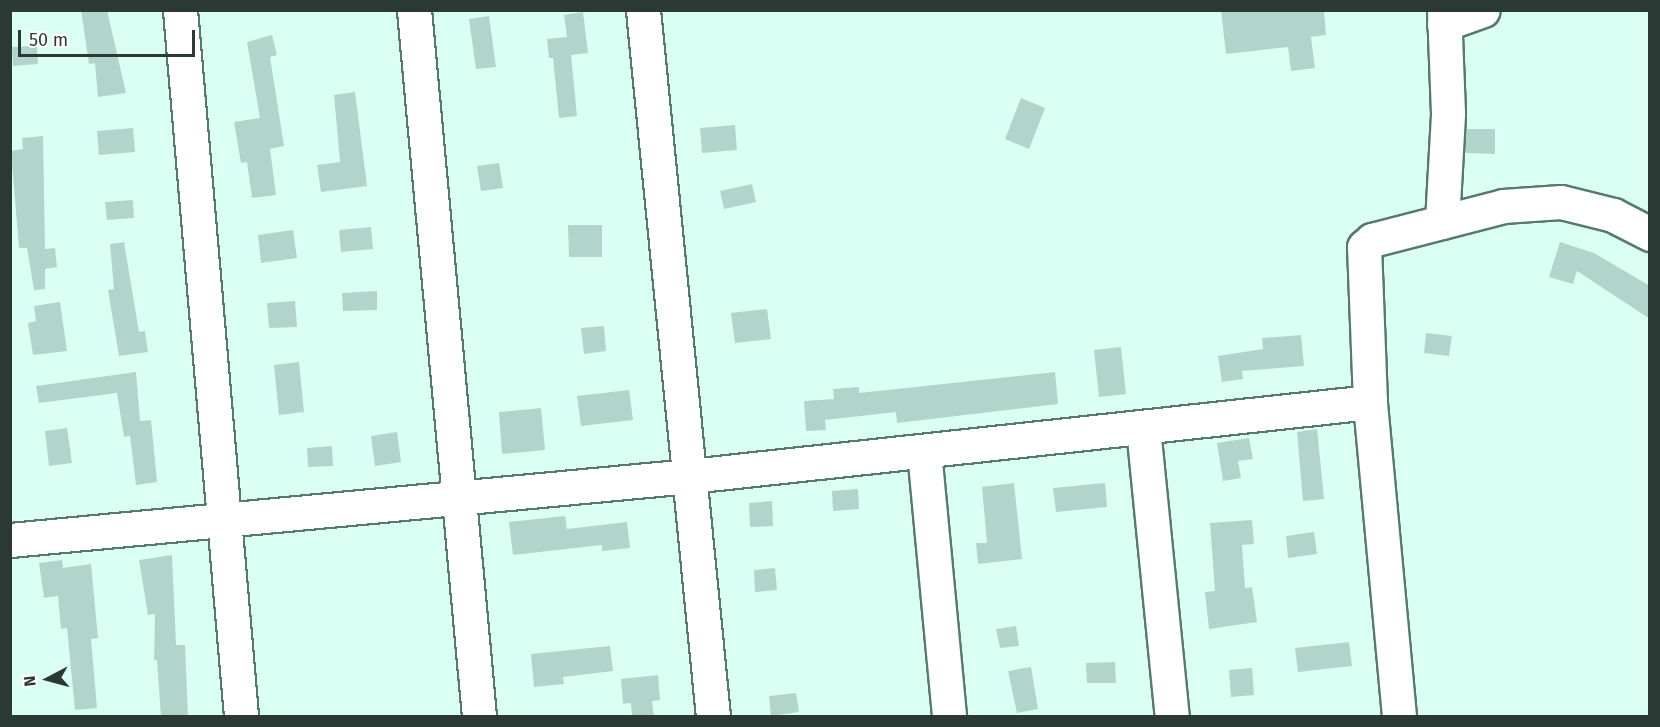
<!DOCTYPE html>
<style>
body{margin:0}
#map{position:relative;width:1660px;height:727px;overflow:hidden;background:#dafff3;font-family:"Fira Sans",sans-serif}
div>[style]{position:absolute}
[style*='--x']{left:calc(var(--x)*1px);top:calc(var(--y)*1px);width:calc(var(--w)*1px);rotate:calc(var(--a)*1deg)}
.building>*{inset:0;background:#b1d5ca}
.roads{filter:drop-shadow(2px 0 #57796f) drop-shadow(-2px 0 #57796f) drop-shadow(0 2px #57796f) drop-shadow(0 -2px #57796f)}
.minor>*{height:33px;margin:-16.5px;padding:0 16.5px;transform-origin:16.5px;border-radius:16.5px;background:#fff}
span{translate:-50% -50%;white-space:nowrap;text-align:center;line-height:1.15;-webkit-text-stroke:5px #fff;paint-order:stroke}
.frame{position:absolute;inset:0;border:12px solid #2b3935;pointer-events:none}
.north{position:absolute;left:18px;top:649px;width:60px;height:60px;-webkit-text-stroke:4px #fff;paint-order:stroke;rotate:264deg;font-size:16px;font-weight:700;line-height:24px;text-align:center;color:#2b3935}
.north::after{content:'';display:block;margin:auto;width:21px;height:27px;background:#2b3935;clip-path:polygon(50% 0,100% 100%,50% 72%,0 100%)}
.scale{position:absolute;left:18px;top:30px;width:177px;height:27px;box-sizing:border-box;border:3px solid #2b3935;border-top:0;padding-left:8px;font-size:18px;line-height:21px;white-space:nowrap;color:#2b3935;-webkit-text-stroke:4px #fff;paint-order:stroke}
</style>
<div id="map">
<div class="building">
<div style="clip-path:polygon(81px 10px,107px 10px,126px 93px,98px 97px,95px 63px,89px 64px)"></div>
<div style="clip-path:polygon(1221px 10px,1324px 10px,1326px 35px,1311px 37px,1315px 68px,1291px 71px,1288px 47px,1226px 54px)"></div>
<div style="clip-path:polygon(583px 12px,588px 53px,571px 55px,577px 116px,559px 118px,553px 58px,549px 58px,547px 39px,567px 37px,564px 15px)"></div>
<div style="clip-path:polygon(489px 16px,496px 67px,476px 69px,469px 19px)"></div>
<div style="clip-path:polygon(272px 35px,277px 55px,270px 57px,284px 146px,270px 149px,276px 195px,252px 198px,247px 162px,241px 163px,234px 122px,260px 118px,247px 42px)"></div>
<div style="clip-path:polygon(37px 46px,38px 64px,13px 66px,12px 47px)"></div>
<div style="clip-path:polygon(355px 92px,367px 186px,321px 192px,317px 165px,340px 162px,334px 95px)"></div>
<div style="clip-path:polygon(1021px 98px,1045px 108px,1029px 149px,1005px 139px)"></div>
<div style="clip-path:polygon(735px 125px,737px 150px,702px 153px,700px 128px)"></div>
<div style="clip-path:polygon(133px 128px,135px 152px,99px 155px,97px 131px)"></div>
<div style="clip-path:polygon(1466px 129px,1495px 129px,1495px 154px,1465px 153px)"></div>
<div style="clip-path:polygon(43px 136px,45px 249px,55px 248px,57px 267px,45px 269px,45px 289px,34px 290px,27px 248px,19px 248px,11px 151px,23px 149px,22px 138px)"></div>
<div style="clip-path:polygon(499px 163px,503px 188px,481px 191px,477px 166px)"></div>
<div style="clip-path:polygon(752px 184px,756px 202px,724px 209px,720px 191px)"></div>
<div style="clip-path:polygon(133px 200px,134px 218px,107px 220px,105px 202px)"></div>
<div style="clip-path:polygon(568px 225px,602px 225px,602px 257px,569px 257px)"></div>
<div style="clip-path:polygon(371px 227px,373px 249px,341px 252px,339px 230px)"></div>
<div style="clip-path:polygon(293px 230px,297px 258px,261px 263px,258px 235px)"></div>
<div style="clip-path:polygon(124px 242px,139px 332px,145px 331px,148px 352px,119px 356px,108px 290px,114px 289px,110px 244px)"></div>
<div style="clip-path:polygon(1560px 242px,1594px 253px,1650px 286px,1650px 319px,1577px 271px,1573px 284px,1549px 277px)"></div>
<div style="clip-path:polygon(377px 291px,377px 310px,343px 311px,342px 293px)"></div>
<div style="clip-path:polygon(295px 301px,297px 327px,269px 328px,267px 303px)"></div>
<div style="clip-path:polygon(60px 302px,67px 351px,33px 355px,28px 323px,36px 321px,34px 306px)"></div>
<div style="clip-path:polygon(767px 309px,771px 339px,735px 343px,731px 313px)"></div>
<div style="clip-path:polygon(604px 326px,606px 351px,584px 354px,581px 328px)"></div>
<div style="clip-path:polygon(1426px 333px,1452px 336px,1449px 356px,1424px 353px)"></div>
<div style="clip-path:polygon(1301px 335px,1304px 366px,1242px 371px,1243px 379px,1222px 382px,1218px 356px,1263px 349px,1262px 338px)"></div>
<div style="clip-path:polygon(1121px 347px,1126px 394px,1099px 397px,1094px 350px)"></div>
<div style="clip-path:polygon(299px 362px,304px 412px,279px 415px,274px 365px)"></div>
<div style="clip-path:polygon(136px 372px,140px 421px,151px 420px,157px 482px,136px 485px,130px 436px,124px 437px,117px 393px,39px 403px,36px 386px)"></div>
<div style="clip-path:polygon(1055px 372px,1058px 404px,897px 423px,896px 412px,825px 420px,826px 430px,806px 431px,804px 401px,834px 399px,833px 389px,859px 387px,859px 393px)"></div>
<div style="clip-path:polygon(629px 390px,633px 420px,581px 426px,577px 396px)"></div>
<div style="clip-path:polygon(541px 408px,545px 450px,502px 454px,499px 412px)"></div>
<div style="clip-path:polygon(67px 428px,72px 463px,49px 466px,45px 431px)"></div>
<div style="clip-path:polygon(1317px 429px,1324px 499px,1303px 501px,1297px 432px)"></div>
<div style="clip-path:polygon(397px 432px,401px 462px,375px 466px,371px 436px)"></div>
<div style="clip-path:polygon(1249px 438px,1253px 459px,1238px 461px,1241px 478px,1223px 481px,1217px 443px)"></div>
<div style="clip-path:polygon(332px 446px,333px 466px,308px 467px,307px 448px)"></div>
<div style="clip-path:polygon(1014px 483px,1022px 559px,978px 564px,976px 543px,987px 543px,982px 487px)"></div>
<div style="clip-path:polygon(1105px 483px,1107px 507px,1056px 512px,1053px 488px)"></div>
<div style="clip-path:polygon(858px 489px,859px 509px,833px 511px,832px 491px)"></div>
<div style="clip-path:polygon(772px 501px,773px 526px,750px 527px,749px 503px)"></div>
<div style="clip-path:polygon(565px 516px,567px 529px,627px 522px,630px 548px,602px 551px,602px 545px,513px 555px,509px 522px)"></div>
<div style="clip-path:polygon(1252px 520px,1254px 544px,1242px 545px,1245px 588px,1252px 587px,1257px 622px,1209px 629px,1205px 592px,1215px 591px,1210px 523px)"></div>
<div style="clip-path:polygon(1314px 532px,1317px 554px,1288px 558px,1286px 536px)"></div>
<div style="clip-path:polygon(172px 555px,176px 645px,185px 645px,188px 717px,161px 717px,157px 660px,154px 660px,155px 614px,148px 615px,139px 560px)"></div>
<div style="clip-path:polygon(62px 560px,63px 568px,91px 564px,98px 638px,91px 639px,97px 708px,75px 710px,67px 628px,61px 629px,58px 596px,44px 598px,39px 563px)"></div>
<div style="clip-path:polygon(775px 568px,777px 590px,755px 592px,754px 570px)"></div>
<div style="clip-path:polygon(1016px 626px,1019px 646px,1000px 648px,996px 629px)"></div>
<div style="clip-path:polygon(1349px 642px,1352px 666px,1298px 672px,1295px 648px)"></div>
<div style="clip-path:polygon(610px 646px,613px 671px,563px 677px,564px 684px,534px 687px,531px 654px)"></div>
<div style="clip-path:polygon(1115px 662px,1116px 683px,1087px 683px,1086px 663px)"></div>
<div style="clip-path:polygon(1031px 667px,1038px 709px,1017px 713px,1008px 671px)"></div>
<div style="clip-path:polygon(1252px 668px,1254px 695px,1231px 697px,1229px 670px)"></div>
<div style="clip-path:polygon(658px 675px,660px 700px,652px 701px,654px 717px,632px 717px,631px 703px,623px 704px,621px 679px)"></div>
<div style="clip-path:polygon(796px 693px,799px 712px,771px 716px,769px 696px)"></div>
</div>
<div class="roads">
<div class="minor">
<div style="--x:180;--y:10;--w:709;--a:85.06"></div>
<div style="--x:414;--y:10;--w:709;--a:84.74"></div>
<div style="--x:643;--y:10;--w:709;--a:84.34"></div>
<div style="--x:1444;--y:24;--w:41;--a:-19.7"></div>
<div style="--x:1442;--y:222;--w:109;--a:-86.8"></div>
<div style="--x:1448;--y:113;--w:103;--a:-92.2"></div>
<div style="--x:1143;--y:428;--w:289;--a:84.3"></div>
<div style="--x:924;--y:451;--w:266;--a:84.6"></div>
<div style="--x:10;--y:540;--w:683;--a:-5.38"></div>
<div style="--x:690;--y:476;--w:684;--a:-6.21"></div>
<div style="--x:1399;--y:716;--w:315;--a:-95.3"></div>
<div style="--x:1370;--y:402;--w:155;--a:-92.2"></div>
<div style="--x:1364;--y:247;--w:11;--a:-41"></div>
<div style="--x:1372;--y:240;--w:135;--a:-14.5"></div>
<div style="--x:1503;--y:206;--w:58;--a:-3.9"></div>
<div style="--x:1561;--y:202;--w:54;--a:14"></div>
<div style="--x:1613;--y:215;--w:42;--a:27.2"></div>
</div>
</div>
<div class="frame"></div>
<div class="north">N</div>
<div class="scale">50 m</div>
</div>
